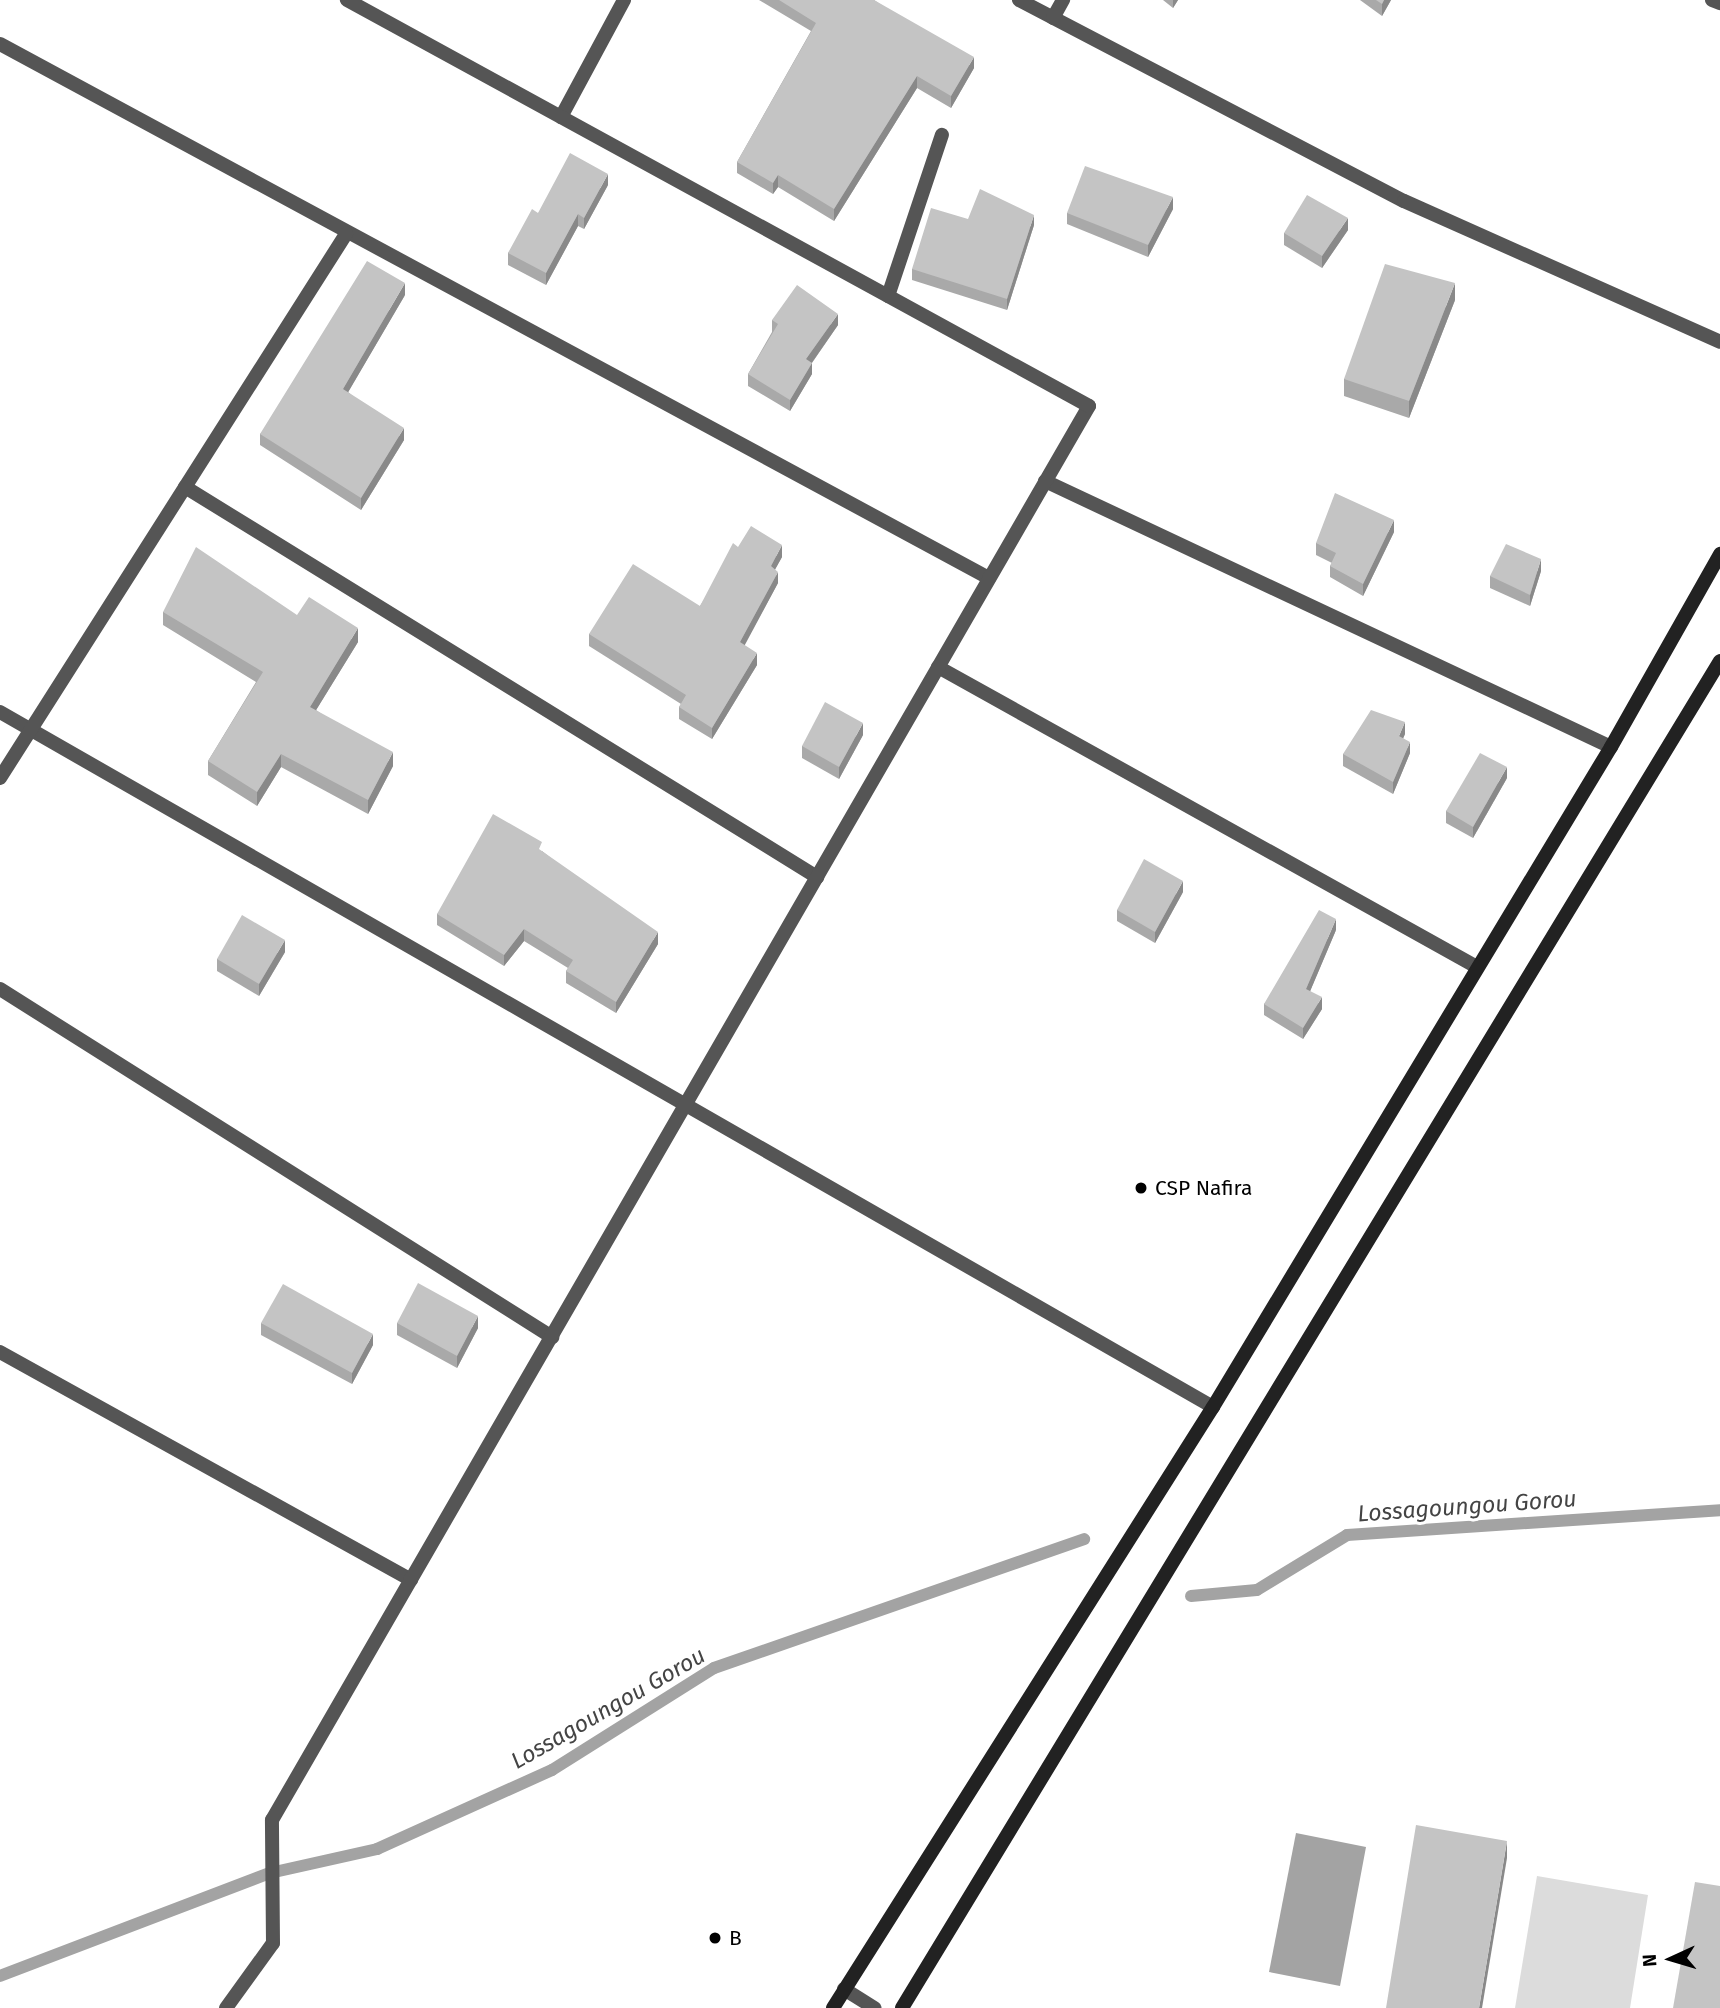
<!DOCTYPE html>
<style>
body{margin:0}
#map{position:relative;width:1720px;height:2008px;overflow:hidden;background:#fff;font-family:"Fira Sans",sans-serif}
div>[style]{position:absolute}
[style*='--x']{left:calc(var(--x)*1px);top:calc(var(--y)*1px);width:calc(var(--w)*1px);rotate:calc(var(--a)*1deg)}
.green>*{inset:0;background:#dcdcdc}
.water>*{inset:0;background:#a3a3a3}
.stream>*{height:12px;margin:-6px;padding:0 6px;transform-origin:6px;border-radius:6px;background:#a3a3a3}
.minor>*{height:14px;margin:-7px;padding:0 7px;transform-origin:7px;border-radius:7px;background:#555}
.secondary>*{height:14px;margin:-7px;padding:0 7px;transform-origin:7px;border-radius:7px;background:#222}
.wall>*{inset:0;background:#a9a9a9}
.shaded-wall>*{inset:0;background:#898989}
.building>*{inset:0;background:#c4c4c4}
.dots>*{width:19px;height:19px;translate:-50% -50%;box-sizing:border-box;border:4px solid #fff;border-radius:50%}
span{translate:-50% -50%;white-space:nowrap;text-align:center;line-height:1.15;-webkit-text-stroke:6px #fff;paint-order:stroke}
.poi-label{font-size:21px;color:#000}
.left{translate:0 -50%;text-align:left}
.water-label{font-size:23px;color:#444;font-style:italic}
.north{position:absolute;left:1636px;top:1924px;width:70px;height:70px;-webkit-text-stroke:5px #fff;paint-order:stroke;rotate:266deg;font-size:19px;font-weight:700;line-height:28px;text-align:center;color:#000}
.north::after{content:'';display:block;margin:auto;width:24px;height:32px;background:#000;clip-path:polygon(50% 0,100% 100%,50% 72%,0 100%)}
</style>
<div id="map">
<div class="green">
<div style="clip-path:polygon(1537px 1876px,1648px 1895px,1630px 2008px,1515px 2008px)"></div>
</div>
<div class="water">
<div style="clip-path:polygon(1296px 1833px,1366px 1847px,1340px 1986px,1269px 1972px)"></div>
</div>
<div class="stream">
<div style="--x:1191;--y:1596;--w:66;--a:-5.2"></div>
<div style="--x:1257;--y:1590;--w:105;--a:-31.4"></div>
<div style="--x:1347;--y:1535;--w:374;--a:-3.8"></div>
<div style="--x:0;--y:1976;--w:289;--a:-20.9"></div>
<div style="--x:270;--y:1873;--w:110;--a:-12.6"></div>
<div style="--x:377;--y:1849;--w:192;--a:-24.3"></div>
<div style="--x:552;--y:1770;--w:191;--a:-32.2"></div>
<div style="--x:714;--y:1668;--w:392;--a:-19.2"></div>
</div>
<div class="minor">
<div style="--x:1019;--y:0;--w:434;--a:27.6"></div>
<div style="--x:1404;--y:201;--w:346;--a:24"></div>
<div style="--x:1712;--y:0;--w:9;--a:21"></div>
<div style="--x:1053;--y:18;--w:21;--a:-61"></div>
<div style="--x:0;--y:44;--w:1124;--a:28.37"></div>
<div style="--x:561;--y:117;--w:133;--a:-61.7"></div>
<div style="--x:888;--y:296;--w:170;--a:-71.5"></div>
<div style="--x:1045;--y:481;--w:625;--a:25.17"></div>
<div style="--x:185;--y:487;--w:743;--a:31.68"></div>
<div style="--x:938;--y:667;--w:617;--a:29.1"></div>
<div style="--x:0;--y:712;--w:1398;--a:29.81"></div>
<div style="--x:0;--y:778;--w:645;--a:-57.54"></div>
<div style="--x:0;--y:989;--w:653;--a:32.23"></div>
<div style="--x:0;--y:1352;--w:470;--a:29"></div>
<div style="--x:844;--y:1989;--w:36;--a:32"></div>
<div style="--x:226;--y:2008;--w:80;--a:-54.1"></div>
<div style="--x:273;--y:1943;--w:123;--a:-90.5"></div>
<div style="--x:272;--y:1820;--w:1633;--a:-59.98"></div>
<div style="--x:1089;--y:406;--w:846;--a:-151.31"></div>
</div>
<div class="secondary">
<div style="--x:833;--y:2008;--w:711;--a:-57.7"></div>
<div style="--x:1213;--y:1407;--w:771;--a:-58.91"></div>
<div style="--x:1611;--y:747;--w:222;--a:-60.5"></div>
<div style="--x:902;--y:2008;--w:1576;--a:-58.73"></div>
</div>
<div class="wall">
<div style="clip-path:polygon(759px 0,874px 0,974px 68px,951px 108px,917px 88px,834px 221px,778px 187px,773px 194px,737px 173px,737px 162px,811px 31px)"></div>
<div style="clip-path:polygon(1163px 0,1178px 0,1173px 8px)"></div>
<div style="clip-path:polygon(1360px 0,1391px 0,1382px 16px)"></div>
<div style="clip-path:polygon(608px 185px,584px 229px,578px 226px,546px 285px,508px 265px,508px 253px,538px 213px)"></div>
<div style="clip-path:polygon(1173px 209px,1148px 257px,1067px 224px,1067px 213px)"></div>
<div style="clip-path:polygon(1034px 225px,1007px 310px,912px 280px,912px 269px)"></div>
<div style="clip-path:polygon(1348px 230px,1322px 268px,1284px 245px,1284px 233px)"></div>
<div style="clip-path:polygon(405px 295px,348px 392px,404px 440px,361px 510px,260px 445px,260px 434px)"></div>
<div style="clip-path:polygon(1455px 300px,1409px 418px,1344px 396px,1344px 379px)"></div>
<div style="clip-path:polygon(772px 320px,838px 325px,812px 363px,812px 374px,790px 411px,748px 386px,748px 374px,772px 332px)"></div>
<div style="clip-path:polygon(1394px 532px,1363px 596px,1330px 577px,1330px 566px,1332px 563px,1316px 555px,1316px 543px)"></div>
<div style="clip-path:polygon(738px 547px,782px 557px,775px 569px,778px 583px,744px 645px,757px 665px,712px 739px,679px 719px,679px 707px,681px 704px,589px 646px,589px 634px,700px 606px)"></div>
<div style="clip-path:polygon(1541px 571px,1530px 606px,1490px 588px,1490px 576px)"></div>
<div style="clip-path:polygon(163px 612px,297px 615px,358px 642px,316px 710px,393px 766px,368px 814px,281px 767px,257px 806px,208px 775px,208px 761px,256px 682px,163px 625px)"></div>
<div style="clip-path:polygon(1405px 734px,1403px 738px,1410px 753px,1393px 794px,1343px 766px,1343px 754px)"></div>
<div style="clip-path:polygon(863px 735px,839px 779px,802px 758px,802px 746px)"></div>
<div style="clip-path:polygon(1507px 778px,1473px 838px,1446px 823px,1446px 811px)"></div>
<div style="clip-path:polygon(542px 851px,658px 944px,616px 1013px,566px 983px,566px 971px,568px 968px,524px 941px,504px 966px,437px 925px,437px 914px)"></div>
<div style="clip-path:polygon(1183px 892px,1155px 943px,1117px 921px,1117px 910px)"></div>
<div style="clip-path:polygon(1336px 930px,1310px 991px,1322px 1009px,1303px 1039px,1264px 1015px,1264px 1004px)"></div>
<div style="clip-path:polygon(285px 952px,259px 996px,217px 971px,217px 959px)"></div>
<div style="clip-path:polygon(261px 1323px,373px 1345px,352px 1384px,261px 1335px)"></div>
<div style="clip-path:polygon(397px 1323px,478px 1328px,457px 1368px,397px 1335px)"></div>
</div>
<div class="shaded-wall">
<div style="clip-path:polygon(1173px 0,1178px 0,1173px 8px)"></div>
<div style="clip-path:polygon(1384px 0,1391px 0,1382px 16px,1382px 4px)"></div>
<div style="clip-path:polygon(974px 57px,974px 68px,951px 108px,951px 96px)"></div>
<div style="clip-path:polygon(917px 76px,917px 88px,834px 221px,834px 209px)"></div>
<div style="clip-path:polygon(608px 174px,608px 185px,584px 229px,584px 218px)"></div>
<div style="clip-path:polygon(778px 175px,778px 187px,773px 194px,773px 183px)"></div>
<div style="clip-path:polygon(1173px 197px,1173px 209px,1148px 257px,1148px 245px)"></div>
<div style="clip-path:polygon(578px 214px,578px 226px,546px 285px,546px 273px)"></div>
<div style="clip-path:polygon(1034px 215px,1034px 225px,1007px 310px,1007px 299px)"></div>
<div style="clip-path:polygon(1348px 218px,1348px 230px,1322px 268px,1322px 256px)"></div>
<div style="clip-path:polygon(405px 283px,405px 295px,343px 401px,343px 389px)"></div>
<div style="clip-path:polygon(1455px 283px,1455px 300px,1409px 418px,1409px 401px)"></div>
<div style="clip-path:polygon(838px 314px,838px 325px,806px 371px,806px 359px)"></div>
<div style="clip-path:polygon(812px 363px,812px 374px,790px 411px,790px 400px)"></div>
<div style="clip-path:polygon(404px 428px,404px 440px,361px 510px,361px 498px)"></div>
<div style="clip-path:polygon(1394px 520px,1394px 532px,1363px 596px,1363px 584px)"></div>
<div style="clip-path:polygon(782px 545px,782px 557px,771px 577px,771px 566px)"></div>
<div style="clip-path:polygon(1541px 559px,1541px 571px,1530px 606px,1530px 595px)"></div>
<div style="clip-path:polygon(778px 572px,778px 583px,740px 654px,740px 642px)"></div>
<div style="clip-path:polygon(358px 628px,358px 642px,310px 720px,310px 707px)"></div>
<div style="clip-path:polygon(757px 653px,757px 665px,712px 739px,712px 728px)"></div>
<div style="clip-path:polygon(1405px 722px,1405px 734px,1399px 748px,1399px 736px)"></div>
<div style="clip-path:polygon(863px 723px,863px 735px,839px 779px,839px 767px)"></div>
<div style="clip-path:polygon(1410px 742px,1410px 753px,1393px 794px,1393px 782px)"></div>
<div style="clip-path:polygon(393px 752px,393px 766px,368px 814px,368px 800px)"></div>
<div style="clip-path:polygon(281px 754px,281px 767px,257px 806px,257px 792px)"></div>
<div style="clip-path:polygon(1507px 767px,1507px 778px,1473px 838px,1473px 827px)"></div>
<div style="clip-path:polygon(1183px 881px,1183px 892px,1155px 943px,1155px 932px)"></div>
<div style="clip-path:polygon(1336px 919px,1336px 930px,1306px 1001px,1306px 989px)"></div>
<div style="clip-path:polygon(524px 929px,524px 941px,504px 966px,504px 955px)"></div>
<div style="clip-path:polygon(658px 932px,658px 944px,616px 1013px,616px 1002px)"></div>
<div style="clip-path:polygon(285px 940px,285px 952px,259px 996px,259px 984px)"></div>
<div style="clip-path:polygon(1322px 997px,1322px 1009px,1303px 1039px,1303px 1028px)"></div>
<div style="clip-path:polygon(478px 1316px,478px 1328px,457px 1368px,457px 1356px)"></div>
<div style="clip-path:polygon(373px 1334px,373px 1345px,352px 1384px,352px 1373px)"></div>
<div style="clip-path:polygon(1507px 1841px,1507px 1858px,1482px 2008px,1479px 2008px)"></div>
</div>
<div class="building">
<div style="clip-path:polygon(779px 0,874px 0,974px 57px,951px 96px,917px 76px,834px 209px,778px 175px,773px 183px,737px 162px,816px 23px)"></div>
<div style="clip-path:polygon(1376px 0,1384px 0,1382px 4px)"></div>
<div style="clip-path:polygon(570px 153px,608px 174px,584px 218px,578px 214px,546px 273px,508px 253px,532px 209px,538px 213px)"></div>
<div style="clip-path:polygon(1085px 166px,1173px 197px,1148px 245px,1067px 213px)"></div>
<div style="clip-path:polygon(980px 189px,1034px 215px,1007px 299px,912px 269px,931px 208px,968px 219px)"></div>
<div style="clip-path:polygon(1307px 195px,1348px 218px,1322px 256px,1284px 233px)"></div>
<div style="clip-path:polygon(367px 261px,405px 283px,343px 389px,404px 428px,361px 498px,260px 434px)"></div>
<div style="clip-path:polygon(1385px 264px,1455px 283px,1409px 401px,1344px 379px)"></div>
<div style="clip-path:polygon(797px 285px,838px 314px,806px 359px,812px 363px,790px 400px,748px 374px,778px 324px,772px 320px)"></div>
<div style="clip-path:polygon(1335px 493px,1394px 520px,1363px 584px,1330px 566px,1336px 553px,1316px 543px)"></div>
<div style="clip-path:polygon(751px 526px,782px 545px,771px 566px,778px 572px,740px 642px,757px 653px,712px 728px,679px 707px,686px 695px,589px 634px,633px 564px,700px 606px,733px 543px,738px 547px)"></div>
<div style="clip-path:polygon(1506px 544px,1541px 559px,1530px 595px,1490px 576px)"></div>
<div style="clip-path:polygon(196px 547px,297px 615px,309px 597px,358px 628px,310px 707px,393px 752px,368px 800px,281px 754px,257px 792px,208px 761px,263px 672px,163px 612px)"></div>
<div style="clip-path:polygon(825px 702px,863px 723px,839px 767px,802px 746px)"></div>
<div style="clip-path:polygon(1371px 710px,1405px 722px,1399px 736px,1410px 742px,1393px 782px,1343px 754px)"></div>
<div style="clip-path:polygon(1480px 753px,1507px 767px,1473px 827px,1446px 811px)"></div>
<div style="clip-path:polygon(493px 814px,542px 842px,539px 849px,658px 932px,616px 1002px,566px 971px,573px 960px,524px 929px,504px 955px,437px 914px)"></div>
<div style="clip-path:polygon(1144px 859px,1183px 881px,1155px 932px,1117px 910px)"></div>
<div style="clip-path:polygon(1319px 910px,1336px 919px,1306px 989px,1322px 997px,1303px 1028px,1264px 1004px)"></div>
<div style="clip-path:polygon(242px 915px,285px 940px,259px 984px,217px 959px)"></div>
<div style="clip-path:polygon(418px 1283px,478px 1316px,457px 1356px,397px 1323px)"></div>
<div style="clip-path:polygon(283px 1284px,373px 1334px,352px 1373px,261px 1323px)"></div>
<div style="clip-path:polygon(1416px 1825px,1507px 1841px,1479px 2008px,1386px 2008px)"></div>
<div style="clip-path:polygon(1695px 1882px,1720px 1886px,1720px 2008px,1673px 2008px)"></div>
</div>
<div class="dots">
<div style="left:1141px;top:1188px;background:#000"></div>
<div style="left:715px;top:1938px;background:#000"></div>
</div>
<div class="poi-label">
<span class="left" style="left:1155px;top:1188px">CSP Nafira</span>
<span class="left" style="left:729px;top:1938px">B</span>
</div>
<div class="water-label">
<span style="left:1467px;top:1506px;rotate:-4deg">Lossagoungou Gorou</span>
<span style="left:608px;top:1708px;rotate:-30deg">Lossagoungou Gorou</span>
</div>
<div class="north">N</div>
</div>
